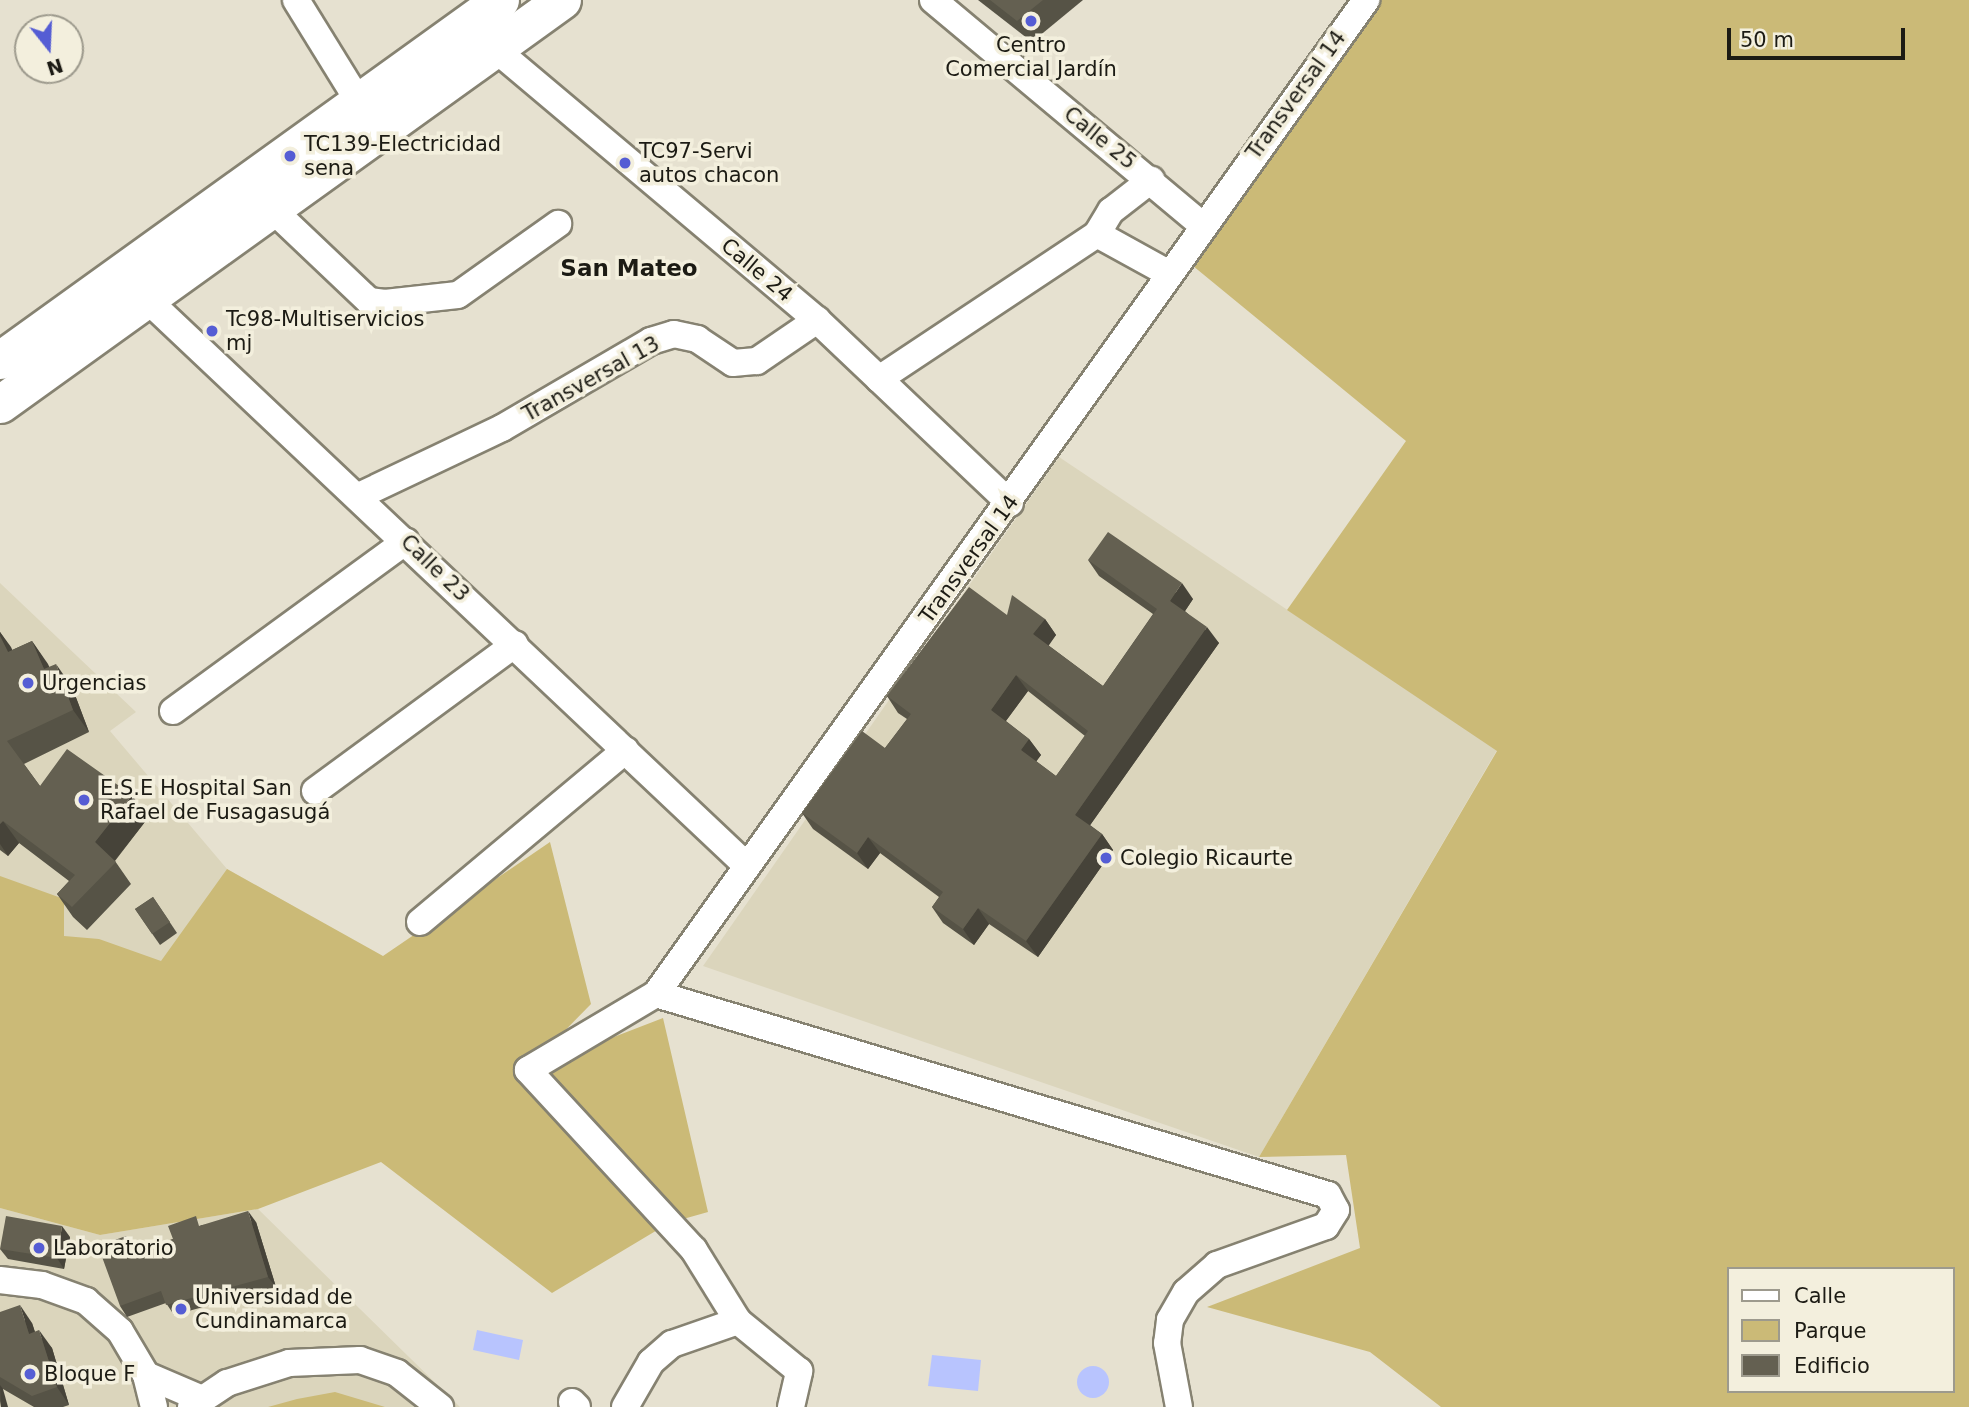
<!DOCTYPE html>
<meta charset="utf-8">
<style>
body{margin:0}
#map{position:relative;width:1969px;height:1407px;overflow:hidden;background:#e6e1d0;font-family:"DejaVu Sans",sans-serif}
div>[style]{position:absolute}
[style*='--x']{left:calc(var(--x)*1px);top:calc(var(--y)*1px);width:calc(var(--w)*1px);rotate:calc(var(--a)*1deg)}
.built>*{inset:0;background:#dbd5bc}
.green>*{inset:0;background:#cbba77}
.water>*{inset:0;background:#b8c4fe}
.round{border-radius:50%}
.roads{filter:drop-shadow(2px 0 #868271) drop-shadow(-2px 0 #868271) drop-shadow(0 2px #868271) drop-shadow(0 -2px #868271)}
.street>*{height:26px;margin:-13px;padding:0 13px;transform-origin:13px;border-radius:13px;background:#fff}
.secondary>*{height:37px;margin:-18.5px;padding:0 18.5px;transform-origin:18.5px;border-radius:18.5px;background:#fff}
.wall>*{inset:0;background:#565346}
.shaded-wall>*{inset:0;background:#464339}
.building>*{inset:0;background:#646051}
.dots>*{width:19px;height:19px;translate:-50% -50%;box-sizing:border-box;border:4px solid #f3efdd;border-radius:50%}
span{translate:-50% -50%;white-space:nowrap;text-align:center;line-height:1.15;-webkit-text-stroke:7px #f3efdd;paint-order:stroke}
.poi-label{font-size:21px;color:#1c1b14}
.left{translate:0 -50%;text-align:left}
.street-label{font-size:21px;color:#1c1b14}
.neighbourhood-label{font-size:23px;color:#1c1b14;font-weight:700}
.legend{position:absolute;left:1727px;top:1267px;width:228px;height:126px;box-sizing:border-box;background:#f3efdd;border:2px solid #9d9a8d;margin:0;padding:9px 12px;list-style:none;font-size:21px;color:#1c1b14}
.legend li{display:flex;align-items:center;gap:14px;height:35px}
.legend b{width:35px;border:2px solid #9d9a8d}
.north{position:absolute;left:14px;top:14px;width:70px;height:70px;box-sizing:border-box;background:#f3efdd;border:2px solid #9d9a8d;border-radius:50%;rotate:162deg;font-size:19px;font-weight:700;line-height:28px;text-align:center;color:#1c1b14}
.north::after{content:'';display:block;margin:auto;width:24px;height:32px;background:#555dd4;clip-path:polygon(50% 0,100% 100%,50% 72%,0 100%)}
.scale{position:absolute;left:1727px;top:28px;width:178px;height:32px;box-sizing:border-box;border:4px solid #1c1b14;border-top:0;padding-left:9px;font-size:21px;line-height:24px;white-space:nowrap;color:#1c1b14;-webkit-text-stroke:5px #f3efdd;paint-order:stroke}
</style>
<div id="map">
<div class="built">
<div style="clip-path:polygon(1059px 457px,1497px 750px,1259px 1157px,703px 966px)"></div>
<div style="clip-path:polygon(0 583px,136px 712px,110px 731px,227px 869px,293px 906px,0 1047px)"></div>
<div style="clip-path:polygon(0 1208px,100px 1235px,258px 1209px,460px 1407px,0 1407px)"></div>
</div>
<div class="green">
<div style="clip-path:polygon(evenodd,1377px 0,1969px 0,1969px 1407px,1441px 1407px,1370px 1352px,1207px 1307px,1360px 1248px,1346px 1155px,1259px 1157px,1497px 751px,1287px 610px,1406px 441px,1187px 261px,1377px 0,1729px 1269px,1953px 1269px,1953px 1391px,1729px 1391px,1729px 1269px)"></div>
<div style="clip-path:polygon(550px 842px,591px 1004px,539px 1057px,544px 1064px,663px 1018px,708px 1212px,669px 1223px,552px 1293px,381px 1162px,258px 1209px,100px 1235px,0 1208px,0 876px,64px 899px,64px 936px,99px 939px,161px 961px,227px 869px,383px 956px)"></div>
<div style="clip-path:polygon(335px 1392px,385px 1407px,268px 1407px,297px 1399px)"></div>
</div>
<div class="water">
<div style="clip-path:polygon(477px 1330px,523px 1340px,519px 1360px,473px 1350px)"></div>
<div style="clip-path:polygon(932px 1355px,981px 1360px,978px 1391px,928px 1386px)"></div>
<div class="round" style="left:1077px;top:1366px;width:32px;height:32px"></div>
</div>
<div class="roads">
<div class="street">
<div style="--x:296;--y:0;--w:135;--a:58.3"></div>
<div style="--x:933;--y:0;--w:349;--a:39.9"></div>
<div style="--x:494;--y:48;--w:422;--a:40.1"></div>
<div style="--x:817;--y:320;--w:266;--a:43.5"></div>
<div style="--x:272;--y:209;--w:134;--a:43.5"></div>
<div style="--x:369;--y:301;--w:16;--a:7"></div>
<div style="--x:385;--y:303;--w:73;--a:-6.3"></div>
<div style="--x:458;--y:295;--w:123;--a:-35.4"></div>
<div style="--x:1097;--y:234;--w:81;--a:28.8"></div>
<div style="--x:135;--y:288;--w:842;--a:43.36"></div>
<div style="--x:879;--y:379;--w:262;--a:-33.6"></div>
<div style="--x:1097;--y:234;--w:27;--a:-59"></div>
<div style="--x:1111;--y:211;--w:51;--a:-37.8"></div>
<div style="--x:361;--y:495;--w:156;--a:-25.4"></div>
<div style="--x:502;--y:428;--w:173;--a:-30.3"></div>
<div style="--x:651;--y:341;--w:24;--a:-17"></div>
<div style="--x:674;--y:334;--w:24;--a:12"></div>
<div style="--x:697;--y:339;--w:43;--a:33.7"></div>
<div style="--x:733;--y:363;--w:24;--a:-5"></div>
<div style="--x:757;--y:361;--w:73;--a:-34.3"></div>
<div style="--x:173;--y:711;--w:288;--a:-36.1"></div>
<div style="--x:315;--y:791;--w:248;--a:-36.3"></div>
<div style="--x:420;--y:922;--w:268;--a:-39.9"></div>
<div style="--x:656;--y:994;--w:701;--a:16.65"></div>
<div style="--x:1328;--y:1195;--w:17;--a:62"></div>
<div style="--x:1336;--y:1210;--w:19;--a:122"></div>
<div style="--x:1326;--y:1226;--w:116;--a:160.3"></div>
<div style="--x:1217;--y:1265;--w:41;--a:138.9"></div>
<div style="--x:1186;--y:1292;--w:32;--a:120"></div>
<div style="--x:1170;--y:1320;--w:23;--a:97"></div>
<div style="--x:1167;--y:1343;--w:65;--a:79.4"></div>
<div style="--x:0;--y:1280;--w:42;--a:6.8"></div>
<div style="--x:42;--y:1285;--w:47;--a:20"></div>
<div style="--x:86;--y:1301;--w:45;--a:41.4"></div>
<div style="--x:120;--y:1331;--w:51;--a:59.4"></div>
<div style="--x:146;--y:1375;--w:33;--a:76"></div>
<div style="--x:146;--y:1375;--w:61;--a:23.2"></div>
<div style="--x:572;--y:1402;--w:7;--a:45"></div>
<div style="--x:191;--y:1407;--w:43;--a:-33.7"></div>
<div style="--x:227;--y:1383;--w:65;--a:-17.9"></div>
<div style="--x:289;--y:1363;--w:71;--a:-2.4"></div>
<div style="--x:360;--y:1360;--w:39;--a:19"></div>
<div style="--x:397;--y:1373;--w:55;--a:38.3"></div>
<div style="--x:625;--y:1407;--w:52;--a:-60"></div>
<div style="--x:651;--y:1362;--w:28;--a:-41"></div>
<div style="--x:672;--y:1344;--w:70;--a:-19.2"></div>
<div style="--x:791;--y:1407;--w:37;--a:-77"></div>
<div style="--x:799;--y:1371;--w:79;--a:-140.7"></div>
<div style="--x:738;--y:1321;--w:84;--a:-121.8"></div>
<div style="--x:694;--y:1250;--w:245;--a:-132.7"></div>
<div style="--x:528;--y:1070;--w:149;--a:-30.7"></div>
<div style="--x:656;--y:994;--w:1222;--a:-54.46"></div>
</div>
<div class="secondary">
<div style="--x:0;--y:360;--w:616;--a:-35.75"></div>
<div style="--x:0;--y:404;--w:692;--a:-35.71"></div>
</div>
</div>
<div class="wall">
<div style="clip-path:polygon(978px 0,1083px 0,1032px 42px)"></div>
<div style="clip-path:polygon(evenodd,1088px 560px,1193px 599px,1185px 611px,1219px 643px,1090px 825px,1102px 834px,1113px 850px,1038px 957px,989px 924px,974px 945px,943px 923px,932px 907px,939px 897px,880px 853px,868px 869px,813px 829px,802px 813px,885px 748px,907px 719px,898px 713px,887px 696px,1007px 615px,1045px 619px,1056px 635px,1048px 645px,1103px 686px,1153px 614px,1099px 576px,1088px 560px,1028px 691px,1085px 736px,1056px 776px,1036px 761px,1041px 755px,1029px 739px,1006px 721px,1028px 691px)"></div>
<div style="clip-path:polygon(0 632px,12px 650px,32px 641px,49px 667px,72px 687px,89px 732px,24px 764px,40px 786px,148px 818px,115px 861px,131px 884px,87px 930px,73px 917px,57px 894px,69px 881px,19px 843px,8px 856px,0 850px)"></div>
<div style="clip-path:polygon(153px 897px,177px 933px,160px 945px,135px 909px)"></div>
<div style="clip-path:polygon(256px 1222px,276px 1287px,174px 1315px,166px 1303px,127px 1317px,120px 1306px,133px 1247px,135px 1252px,173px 1239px,202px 1225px)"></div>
<div style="clip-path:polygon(70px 1237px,64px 1269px,8px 1259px,0 1249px)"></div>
<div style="clip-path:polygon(0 1312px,32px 1323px,35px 1332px,52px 1348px,69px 1405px,63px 1407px,34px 1407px,3px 1389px,0 1407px)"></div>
</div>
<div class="shaded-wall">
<div style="clip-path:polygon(1182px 583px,1193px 599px,1181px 617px,1170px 601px)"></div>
<div style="clip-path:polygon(1045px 619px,1056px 635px,1045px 651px,1033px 634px)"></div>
<div style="clip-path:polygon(1207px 627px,1219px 643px,1086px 831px,1075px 815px)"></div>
<div style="clip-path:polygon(0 632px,11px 647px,23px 675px,8px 652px,0 636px)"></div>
<div style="clip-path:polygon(32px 641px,48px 664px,60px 692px,44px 669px)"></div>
<div style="clip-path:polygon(56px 664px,72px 687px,89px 732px,73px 710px)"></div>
<div style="clip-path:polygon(1016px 675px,1028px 691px,1002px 726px,991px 710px)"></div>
<div style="clip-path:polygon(1029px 739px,1041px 755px,1033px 766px,1021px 750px)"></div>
<div style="clip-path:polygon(132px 795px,148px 818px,111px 865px,95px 842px)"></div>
<div style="clip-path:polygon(3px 821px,19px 843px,8px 856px,0 844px,0 824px)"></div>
<div style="clip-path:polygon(1102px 834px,1113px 850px,1038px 957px,1026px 941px)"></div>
<div style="clip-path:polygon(868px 837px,880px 853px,868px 869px,857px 853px)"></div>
<div style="clip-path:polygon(978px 908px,989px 924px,974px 945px,963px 929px)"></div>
<div style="clip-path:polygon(248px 1211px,256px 1222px,276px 1287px,268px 1277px)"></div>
<div style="clip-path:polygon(62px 1226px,70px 1237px,64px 1269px,57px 1258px)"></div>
<div style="clip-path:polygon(126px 1236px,133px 1247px,139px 1264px,132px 1253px)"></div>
<div style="clip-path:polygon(20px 1305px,32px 1323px,41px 1351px,29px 1334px)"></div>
<div style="clip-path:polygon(39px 1330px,52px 1348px,69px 1405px,57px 1387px)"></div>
<div style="clip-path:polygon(0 1385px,3px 1389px,8px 1407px,1px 1407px)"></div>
</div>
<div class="building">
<div style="clip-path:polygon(990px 0,1043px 0,1017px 21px)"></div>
<div style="clip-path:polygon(evenodd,1108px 532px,1182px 583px,1170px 601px,1207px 627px,1075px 815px,1102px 834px,1026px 941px,978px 908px,963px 929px,932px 907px,943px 892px,868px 837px,857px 853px,802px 813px,862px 731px,885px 748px,911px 714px,887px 696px,969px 587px,1007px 615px,1012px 595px,1045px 619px,1033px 634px,1103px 686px,1157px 609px,1088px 560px,1108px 532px,1016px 675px,1088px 731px,1056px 776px,1021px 750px,1029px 739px,991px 710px,1016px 675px)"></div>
<div style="clip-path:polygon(0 636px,8px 652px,32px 641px,44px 669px,56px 664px,73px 710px,7px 741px,40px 786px,67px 749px,132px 795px,95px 842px,116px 862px,72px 907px,57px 894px,75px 875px,3px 821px,0 824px)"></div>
<div style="clip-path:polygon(153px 897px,170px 922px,152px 934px,135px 909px)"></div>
<div style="clip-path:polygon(248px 1211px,268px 1277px,166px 1305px,161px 1291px,120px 1306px,98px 1246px,126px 1236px,132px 1253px,173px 1239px,168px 1226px,196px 1216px,199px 1226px)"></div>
<div style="clip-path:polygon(6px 1216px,62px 1226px,57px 1258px,0 1249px)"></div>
<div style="clip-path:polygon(20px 1305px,29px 1334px,39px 1330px,57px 1387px,32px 1396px,0 1377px,0 1312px)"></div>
</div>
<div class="dots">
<div style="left:1031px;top:21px;background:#555dd4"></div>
<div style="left:290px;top:156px;background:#555dd4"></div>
<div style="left:625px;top:163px;background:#555dd4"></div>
<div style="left:212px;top:331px;background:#555dd4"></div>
<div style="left:28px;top:683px;background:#555dd4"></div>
<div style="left:84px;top:800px;background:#555dd4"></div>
<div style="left:1106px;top:858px;background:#555dd4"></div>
<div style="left:39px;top:1248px;background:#555dd4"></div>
<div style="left:181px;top:1309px;background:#555dd4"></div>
<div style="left:30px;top:1374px;background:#555dd4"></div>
</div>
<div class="poi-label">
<span style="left:1031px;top:57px">Centro<br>Comercial Jardín</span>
<span class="left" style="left:304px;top:156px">TC139-Electricidad<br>sena</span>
<span class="left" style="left:639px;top:163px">TC97-Servi<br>autos chacon</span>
<span class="left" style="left:226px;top:331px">Tc98-Multiservicios<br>mj</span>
<span class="left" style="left:42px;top:683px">Urgencias</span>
<span class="left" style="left:100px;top:800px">E.S.E Hospital San<br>Rafael de Fusagasugá</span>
<span class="left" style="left:1120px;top:858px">Colegio Ricaurte</span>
<span class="left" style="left:53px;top:1248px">Laboratorio</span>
<span class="left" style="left:195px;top:1309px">Universidad de<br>Cundinamarca</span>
<span class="left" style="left:44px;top:1374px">Bloque F</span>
</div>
<div class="street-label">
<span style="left:1296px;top:95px;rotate:-54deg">Transversal 14</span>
<span style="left:1100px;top:138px;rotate:39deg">Calle 25</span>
<span style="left:757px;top:270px;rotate:40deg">Calle 24</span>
<span style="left:591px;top:379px;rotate:-29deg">Transversal 13</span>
<span style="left:969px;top:559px;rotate:-54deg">Transversal 14</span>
<span style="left:435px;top:568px;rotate:44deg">Calle 23</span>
</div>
<div class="neighbourhood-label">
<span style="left:629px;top:268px">San Mateo</span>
</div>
<ul class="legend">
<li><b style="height:9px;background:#fff"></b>Calle</li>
<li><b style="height:19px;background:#cbba77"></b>Parque</li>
<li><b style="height:19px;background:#646051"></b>Edificio</li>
</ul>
<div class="north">N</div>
<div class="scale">50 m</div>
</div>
